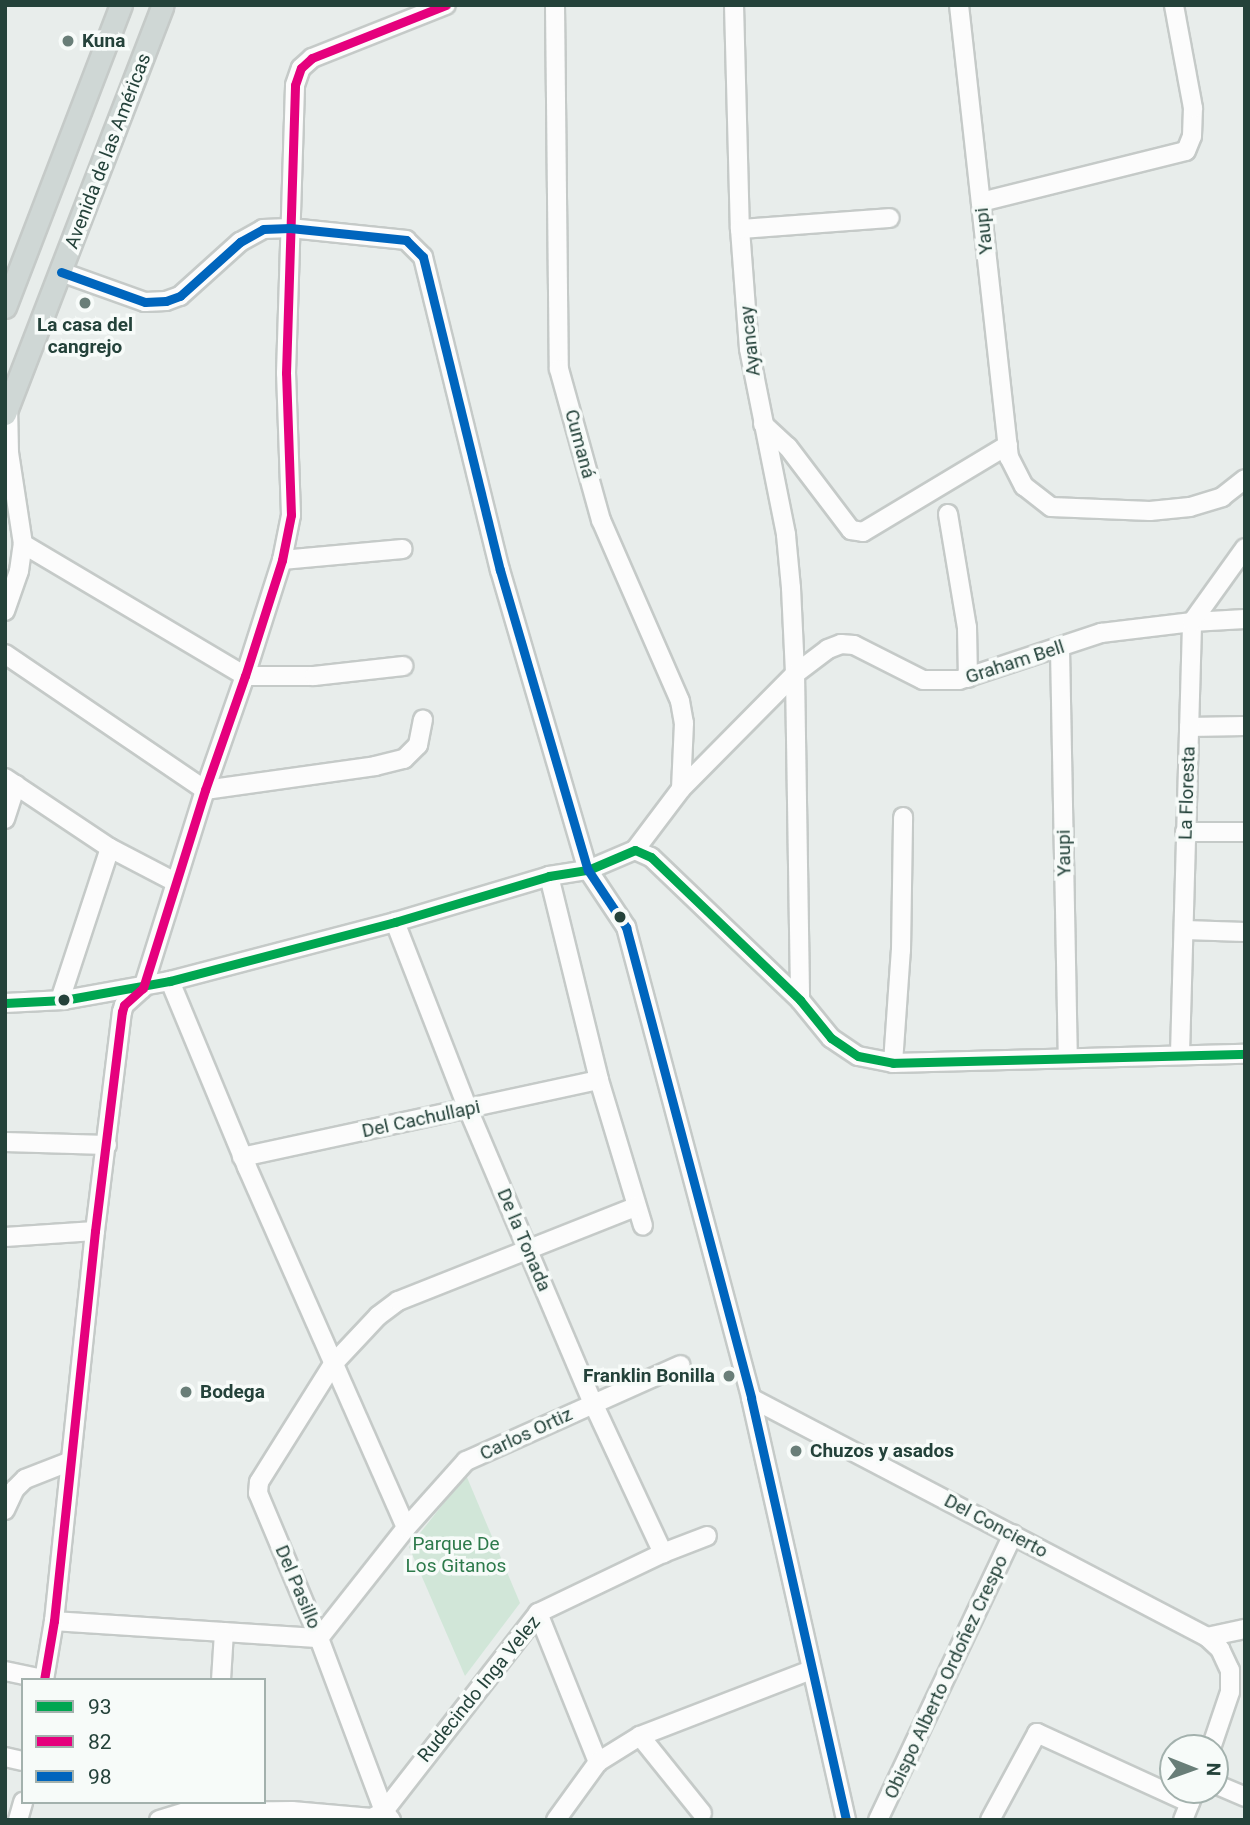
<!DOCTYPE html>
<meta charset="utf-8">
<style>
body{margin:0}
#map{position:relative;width:1250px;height:1825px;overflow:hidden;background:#e8edeb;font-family:Roboto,sans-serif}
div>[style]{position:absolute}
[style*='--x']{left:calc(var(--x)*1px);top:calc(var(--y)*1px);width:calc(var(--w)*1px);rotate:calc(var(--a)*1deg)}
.green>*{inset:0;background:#d1e6d8}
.roads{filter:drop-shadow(2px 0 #c5cac8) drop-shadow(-2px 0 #c5cac8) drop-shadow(0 2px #c5cac8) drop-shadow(0 -2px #c5cac8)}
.minor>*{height:18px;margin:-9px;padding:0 9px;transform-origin:9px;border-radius:9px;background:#fcfcfc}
.major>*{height:21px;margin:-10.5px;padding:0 10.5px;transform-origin:10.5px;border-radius:10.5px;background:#cfd7d5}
.bus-1>*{height:9px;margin:-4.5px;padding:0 4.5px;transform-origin:4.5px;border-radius:4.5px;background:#00a651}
.bus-2>*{height:9px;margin:-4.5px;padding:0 4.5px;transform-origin:4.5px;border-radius:4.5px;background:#e5007d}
.bus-3>*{height:9px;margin:-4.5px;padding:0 4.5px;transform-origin:4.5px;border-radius:4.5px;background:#0065bd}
.dots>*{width:19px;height:19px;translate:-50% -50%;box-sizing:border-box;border:4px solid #f7fbf9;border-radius:50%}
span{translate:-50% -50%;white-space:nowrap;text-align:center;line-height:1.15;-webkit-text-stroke:7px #f7fbf9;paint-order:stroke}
.poi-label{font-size:19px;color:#24423a;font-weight:700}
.left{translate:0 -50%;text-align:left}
.right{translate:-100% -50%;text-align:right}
.street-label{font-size:19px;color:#24423a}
.park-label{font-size:19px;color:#2d7a4b}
.frame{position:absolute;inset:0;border:7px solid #24423a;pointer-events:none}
.legend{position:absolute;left:21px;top:1678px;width:245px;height:126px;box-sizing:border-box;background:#f7fbf9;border:2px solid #a3b1ad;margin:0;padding:9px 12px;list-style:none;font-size:21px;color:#24423a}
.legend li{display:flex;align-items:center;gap:14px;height:35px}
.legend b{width:35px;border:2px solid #a3b1ad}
.north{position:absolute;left:1159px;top:1734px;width:70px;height:70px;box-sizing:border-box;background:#f7fbf9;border:2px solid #a3b1ad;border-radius:50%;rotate:91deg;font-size:19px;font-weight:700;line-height:28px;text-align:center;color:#24423a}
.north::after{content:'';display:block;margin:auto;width:24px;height:32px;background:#697e78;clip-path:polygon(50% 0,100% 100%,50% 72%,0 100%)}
</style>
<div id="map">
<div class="green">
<div style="clip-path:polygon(466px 1475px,520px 1603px,465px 1676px,409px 1547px)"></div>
</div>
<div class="roads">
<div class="minor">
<div style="--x:555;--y:5;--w:364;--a:89.4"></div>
<div style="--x:559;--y:369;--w:157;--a:74.5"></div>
<div style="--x:601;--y:520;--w:197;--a:66.4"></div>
<div style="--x:680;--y:701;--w:22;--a:80"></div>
<div style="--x:684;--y:723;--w:66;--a:92.6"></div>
<div style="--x:681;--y:789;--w:76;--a:127"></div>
<div style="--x:734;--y:5;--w:224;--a:88.5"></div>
<div style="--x:740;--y:229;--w:120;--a:85.7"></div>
<div style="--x:749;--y:349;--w:190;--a:78.7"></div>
<div style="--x:786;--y:535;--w:53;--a:84.6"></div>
<div style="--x:791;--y:588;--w:86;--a:87.3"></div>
<div style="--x:795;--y:674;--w:326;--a:89.1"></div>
<div style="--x:959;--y:5;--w:455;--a:83.7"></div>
<div style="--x:1009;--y:457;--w:33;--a:63"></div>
<div style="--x:1024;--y:486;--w:34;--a:38"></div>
<div style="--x:1051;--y:507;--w:99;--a:2.3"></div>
<div style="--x:1150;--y:511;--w:40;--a:-5.7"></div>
<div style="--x:1190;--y:507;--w:34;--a:-17"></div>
<div style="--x:1222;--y:497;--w:29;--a:-38"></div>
<div style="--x:981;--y:202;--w:211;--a:-14"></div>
<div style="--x:1186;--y:151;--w:16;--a:-68"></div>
<div style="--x:1192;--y:136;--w:28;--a:-88"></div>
<div style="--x:1193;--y:108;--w:105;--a:-100.5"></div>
<div style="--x:740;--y:229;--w:150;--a:-4.2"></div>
<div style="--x:61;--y:272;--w:89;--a:19.7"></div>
<div style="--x:145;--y:302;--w:21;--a:-3"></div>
<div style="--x:166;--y:301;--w:15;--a:-20"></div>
<div style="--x:180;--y:296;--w:81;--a:-42"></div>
<div style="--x:240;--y:242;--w:26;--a:-29"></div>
<div style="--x:263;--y:229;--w:27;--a:-2"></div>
<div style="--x:290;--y:228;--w:117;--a:5.9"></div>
<div style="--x:406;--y:240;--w:24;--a:45"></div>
<div style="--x:423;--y:257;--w:322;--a:76.2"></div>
<div style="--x:500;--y:570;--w:313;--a:73.7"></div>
<div style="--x:588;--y:870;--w:69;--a:56.3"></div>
<div style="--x:626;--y:927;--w:487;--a:75.1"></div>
<div style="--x:751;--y:1398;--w:433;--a:77.3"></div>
<div style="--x:763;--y:424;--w:34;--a:43"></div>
<div style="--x:788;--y:447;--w:104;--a:52.8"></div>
<div style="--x:851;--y:530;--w:12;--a:9"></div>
<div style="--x:863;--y:532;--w:169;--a:-31"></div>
<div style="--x:948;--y:514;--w:115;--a:80.5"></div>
<div style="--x:967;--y:627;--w:51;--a:88.9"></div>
<div style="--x:23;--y:544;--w:258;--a:30.7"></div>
<div style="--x:245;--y:676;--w:69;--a:0"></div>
<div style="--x:314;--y:676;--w:90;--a:-6.4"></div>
<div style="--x:282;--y:560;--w:121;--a:-5.2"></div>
<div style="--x:5;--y:611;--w:42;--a:-70.7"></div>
<div style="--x:19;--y:571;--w:27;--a:-82"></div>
<div style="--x:23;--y:544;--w:92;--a:-98.7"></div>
<div style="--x:9;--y:453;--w:48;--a:-91.2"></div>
<div style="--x:1060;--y:649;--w:409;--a:88.9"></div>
<div style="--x:5;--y:654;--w:242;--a:34.2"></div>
<div style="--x:205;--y:790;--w:172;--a:-8"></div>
<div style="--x:375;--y:766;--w:30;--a:-14"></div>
<div style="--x:404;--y:759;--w:20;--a:-45"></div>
<div style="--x:418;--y:745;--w:26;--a:-79"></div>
<div style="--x:1189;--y:727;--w:56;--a:-1"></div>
<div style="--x:5;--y:778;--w:126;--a:33.7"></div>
<div style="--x:110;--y:848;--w:73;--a:27.6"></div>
<div style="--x:681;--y:789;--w:162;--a:-45.3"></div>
<div style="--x:795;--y:674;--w:41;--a:-37.1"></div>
<div style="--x:828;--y:649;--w:14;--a:-21"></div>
<div style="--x:841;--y:644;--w:13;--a:4"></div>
<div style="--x:854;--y:645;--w:77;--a:26.9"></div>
<div style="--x:923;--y:680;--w:36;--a:0"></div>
<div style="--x:959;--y:680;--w:150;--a:-18.3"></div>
<div style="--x:1101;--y:633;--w:92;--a:-6.9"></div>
<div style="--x:1192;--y:622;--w:53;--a:-3.2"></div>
<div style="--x:5;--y:819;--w:36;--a:-72"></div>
<div style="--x:1185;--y:832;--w:60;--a:0"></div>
<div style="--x:549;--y:876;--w:210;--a:76.2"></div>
<div style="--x:599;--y:1080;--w:152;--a:73.2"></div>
<div style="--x:395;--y:922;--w:201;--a:68.7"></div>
<div style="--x:468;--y:1109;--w:319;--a:67"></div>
<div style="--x:593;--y:1403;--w:166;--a:65"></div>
<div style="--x:1185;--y:930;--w:60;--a:1.9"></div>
<div style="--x:170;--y:981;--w:201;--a:67.5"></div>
<div style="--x:247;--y:1167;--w:394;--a:66.2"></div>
<div style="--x:60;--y:1000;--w:160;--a:-71.8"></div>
<div style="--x:5;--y:1003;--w:59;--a:-2.9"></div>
<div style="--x:64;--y:1000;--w:108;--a:-10.2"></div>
<div style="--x:170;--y:981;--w:233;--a:-14.7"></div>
<div style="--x:395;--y:922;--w:161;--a:-16.6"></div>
<div style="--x:549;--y:876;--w:39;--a:-9"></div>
<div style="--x:588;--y:870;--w:51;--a:-23.1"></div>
<div style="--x:635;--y:850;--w:17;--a:24"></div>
<div style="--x:651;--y:857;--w:207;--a:43.8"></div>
<div style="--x:800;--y:1000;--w:49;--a:50.8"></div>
<div style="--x:831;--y:1038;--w:32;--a:34"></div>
<div style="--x:858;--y:1056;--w:36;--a:11"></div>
<div style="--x:893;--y:1063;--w:352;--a:-1.5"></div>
<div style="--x:1180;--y:1054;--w:432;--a:-88.4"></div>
<div style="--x:1192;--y:622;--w:91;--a:-54.4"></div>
<div style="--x:893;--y:1063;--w:113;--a:-86"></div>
<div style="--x:901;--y:950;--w:133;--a:-89.1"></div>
<div style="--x:5;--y:1142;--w:102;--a:1.7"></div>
<div style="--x:242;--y:1157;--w:365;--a:-12.2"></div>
<div style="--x:5;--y:1237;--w:90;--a:-3.8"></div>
<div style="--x:751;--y:1398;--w:515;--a:27.66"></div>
<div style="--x:1207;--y:1637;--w:18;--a:43"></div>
<div style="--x:1220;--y:1649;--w:23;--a:65"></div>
<div style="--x:1230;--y:1670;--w:22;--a:90"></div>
<div style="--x:1230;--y:1692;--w:59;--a:108.7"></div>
<div style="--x:5;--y:1510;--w:23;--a:-65"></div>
<div style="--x:15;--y:1489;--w:14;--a:-45"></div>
<div style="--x:25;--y:1479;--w:49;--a:-21.4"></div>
<div style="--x:538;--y:1613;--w:161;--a:68.1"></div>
<div style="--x:54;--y:1621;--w:266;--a:3.7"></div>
<div style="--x:319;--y:1638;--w:140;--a:-51.7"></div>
<div style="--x:406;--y:1528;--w:90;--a:-48.2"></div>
<div style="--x:466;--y:1461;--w:235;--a:-24.1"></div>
<div style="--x:1207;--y:1637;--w:39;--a:-12"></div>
<div style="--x:5;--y:1671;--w:40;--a:12"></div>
<div style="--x:44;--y:1680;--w:60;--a:-80.4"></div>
<div style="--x:54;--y:1621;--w:392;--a:-84"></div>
<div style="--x:95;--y:1231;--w:221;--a:-83"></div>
<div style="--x:122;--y:1012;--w:7;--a:-74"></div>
<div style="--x:124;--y:1005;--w:25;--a:-42"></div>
<div style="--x:143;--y:988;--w:207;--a:-72.6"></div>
<div style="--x:205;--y:790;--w:121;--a:-70.7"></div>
<div style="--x:245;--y:676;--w:122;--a:-72.3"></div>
<div style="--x:282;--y:560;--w:46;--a:-78.7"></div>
<div style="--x:291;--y:515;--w:142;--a:-92"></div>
<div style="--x:286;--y:373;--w:288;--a:-88.2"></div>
<div style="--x:295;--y:85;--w:18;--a:-71"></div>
<div style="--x:301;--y:68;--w:15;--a:-42"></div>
<div style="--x:312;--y:58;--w:144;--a:-21.6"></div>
<div style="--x:221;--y:1680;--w:48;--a:-86.4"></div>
<div style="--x:640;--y:1736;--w:99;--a:51.2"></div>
<div style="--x:5;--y:1757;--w:18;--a:13"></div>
<div style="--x:1215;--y:1784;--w:33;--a:23"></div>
<div style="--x:18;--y:1820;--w:19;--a:-74"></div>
<div style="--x:159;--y:1820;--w:28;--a:-17"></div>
<div style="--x:186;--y:1812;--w:27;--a:0"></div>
<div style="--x:213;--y:1812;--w:79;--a:-0.7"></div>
<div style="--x:292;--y:1811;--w:80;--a:5"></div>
<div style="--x:372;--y:1818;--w:14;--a:-30"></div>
<div style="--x:384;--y:1811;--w:251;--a:-52.1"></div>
<div style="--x:538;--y:1613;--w:139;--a:-25.6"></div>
<div style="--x:663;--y:1553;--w:47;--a:-21.1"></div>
<div style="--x:391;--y:1820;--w:11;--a:-128"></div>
<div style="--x:384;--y:1811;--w:185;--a:-110.6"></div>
<div style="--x:319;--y:1638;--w:157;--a:-112.8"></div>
<div style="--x:258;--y:1493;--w:11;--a:-85"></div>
<div style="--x:259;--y:1482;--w:139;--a:-57.9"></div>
<div style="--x:333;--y:1364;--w:66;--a:-46.8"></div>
<div style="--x:378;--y:1316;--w:25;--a:-37"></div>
<div style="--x:398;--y:1301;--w:256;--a:-21.6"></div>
<div style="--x:556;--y:1820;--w:72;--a:-54.1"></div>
<div style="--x:598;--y:1762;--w:49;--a:-31.8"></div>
<div style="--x:640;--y:1736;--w:183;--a:-21.1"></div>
<div style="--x:878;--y:1820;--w:316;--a:-64.7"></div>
<div style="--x:990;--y:1820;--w:99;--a:-61.6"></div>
<div style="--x:1037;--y:1733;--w:168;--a:24.6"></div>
<div style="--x:1183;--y:1820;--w:32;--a:-68"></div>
</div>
<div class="major">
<div style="--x:5;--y:307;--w:324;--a:-69"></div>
<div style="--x:5;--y:414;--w:438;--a:-68.9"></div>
</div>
</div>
<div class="bus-1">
<div style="--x:5;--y:1003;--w:59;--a:-2.9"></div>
<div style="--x:64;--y:1000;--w:108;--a:-10.2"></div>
<div style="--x:170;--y:981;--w:233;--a:-14.7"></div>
<div style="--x:395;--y:922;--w:161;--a:-16.6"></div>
<div style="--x:549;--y:876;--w:39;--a:-9"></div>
<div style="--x:588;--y:870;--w:51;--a:-23.1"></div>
<div style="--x:635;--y:850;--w:17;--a:24"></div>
<div style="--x:651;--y:857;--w:207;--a:43.8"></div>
<div style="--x:800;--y:1000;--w:49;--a:50.8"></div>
<div style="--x:831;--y:1038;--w:32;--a:34"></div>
<div style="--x:858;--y:1056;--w:36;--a:11"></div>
<div style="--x:893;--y:1063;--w:352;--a:-1.5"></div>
</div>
<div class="bus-2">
<div style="--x:44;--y:1680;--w:60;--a:-80.4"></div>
<div style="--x:54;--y:1621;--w:392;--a:-84"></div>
<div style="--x:95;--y:1231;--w:221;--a:-83"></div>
<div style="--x:122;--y:1012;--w:7;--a:-74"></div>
<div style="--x:124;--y:1005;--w:25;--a:-42"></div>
<div style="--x:143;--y:988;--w:207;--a:-72.6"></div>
<div style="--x:205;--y:790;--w:121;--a:-70.7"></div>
<div style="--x:245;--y:676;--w:122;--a:-72.3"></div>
<div style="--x:282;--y:560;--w:46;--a:-78.7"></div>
<div style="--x:291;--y:515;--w:142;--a:-92"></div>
<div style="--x:286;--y:373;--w:288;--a:-88.2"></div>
<div style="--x:295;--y:85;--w:18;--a:-71"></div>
<div style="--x:301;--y:68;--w:15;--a:-42"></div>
<div style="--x:312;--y:58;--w:144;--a:-21.6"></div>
</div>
<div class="bus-3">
<div style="--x:61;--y:272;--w:89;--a:19.7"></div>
<div style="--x:145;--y:302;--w:21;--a:-3"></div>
<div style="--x:166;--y:301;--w:15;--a:-20"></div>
<div style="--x:180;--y:296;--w:81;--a:-42"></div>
<div style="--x:240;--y:242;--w:26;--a:-29"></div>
<div style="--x:263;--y:229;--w:27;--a:-2"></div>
<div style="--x:290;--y:228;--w:117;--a:5.9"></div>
<div style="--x:406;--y:240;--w:24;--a:45"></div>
<div style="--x:423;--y:257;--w:322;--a:76.2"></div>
<div style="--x:500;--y:570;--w:313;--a:73.7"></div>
<div style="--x:588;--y:870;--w:69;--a:56.3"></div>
<div style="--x:626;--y:927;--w:487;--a:75.1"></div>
<div style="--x:751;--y:1398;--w:433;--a:77.3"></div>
</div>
<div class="dots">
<div style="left:68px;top:41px;background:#697e78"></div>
<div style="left:85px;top:303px;background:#697e78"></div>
<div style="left:620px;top:917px;background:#24423a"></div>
<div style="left:64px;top:1000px;background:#24423a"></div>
<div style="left:729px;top:1376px;background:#697e78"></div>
<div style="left:186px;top:1392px;background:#697e78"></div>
<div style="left:796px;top:1451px;background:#697e78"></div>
</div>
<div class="poi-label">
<span class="left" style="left:82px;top:41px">Kuna</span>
<span style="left:85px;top:336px">La casa del<br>cangrejo</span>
<span class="right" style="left:715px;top:1376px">Franklin Bonilla</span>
<span class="left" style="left:200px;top:1392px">Bodega</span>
<span class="left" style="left:810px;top:1451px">Chuzos y asados</span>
</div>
<div class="street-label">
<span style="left:108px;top:151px;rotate:-69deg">Avenida de las Américas</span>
<span style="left:984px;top:231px;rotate:-96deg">Yaupi</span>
<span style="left:750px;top:341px;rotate:-96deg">Ayancay</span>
<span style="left:580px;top:444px;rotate:75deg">Cumaná</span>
<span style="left:1015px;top:662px;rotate:-18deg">Graham Bell</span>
<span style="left:1187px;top:793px;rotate:-88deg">La Floresta</span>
<span style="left:1064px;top:853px;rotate:-91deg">Yaupi</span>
<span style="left:421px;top:1119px;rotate:-12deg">Del Cachullapi</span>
<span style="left:524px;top:1240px;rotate:67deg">De la Tonada</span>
<span style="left:526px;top:1434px;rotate:-25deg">Carlos Ortiz</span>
<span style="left:996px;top:1526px;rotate:28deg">Del Concierto</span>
<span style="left:298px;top:1587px;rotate:67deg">Del Pasillo</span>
<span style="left:946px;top:1677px;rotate:-65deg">Obispo Alberto Ordoñez Crespo</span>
<span style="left:479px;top:1689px;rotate:-51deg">Rudecindo Inga Velez</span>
</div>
<div class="park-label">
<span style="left:456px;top:1555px">Parque De<br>Los Gitanos</span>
</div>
<div class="frame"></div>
<ul class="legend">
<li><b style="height:9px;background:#00a651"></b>93</li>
<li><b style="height:9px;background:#e5007d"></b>82</li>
<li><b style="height:9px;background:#0065bd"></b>98</li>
</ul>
<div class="north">N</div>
</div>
